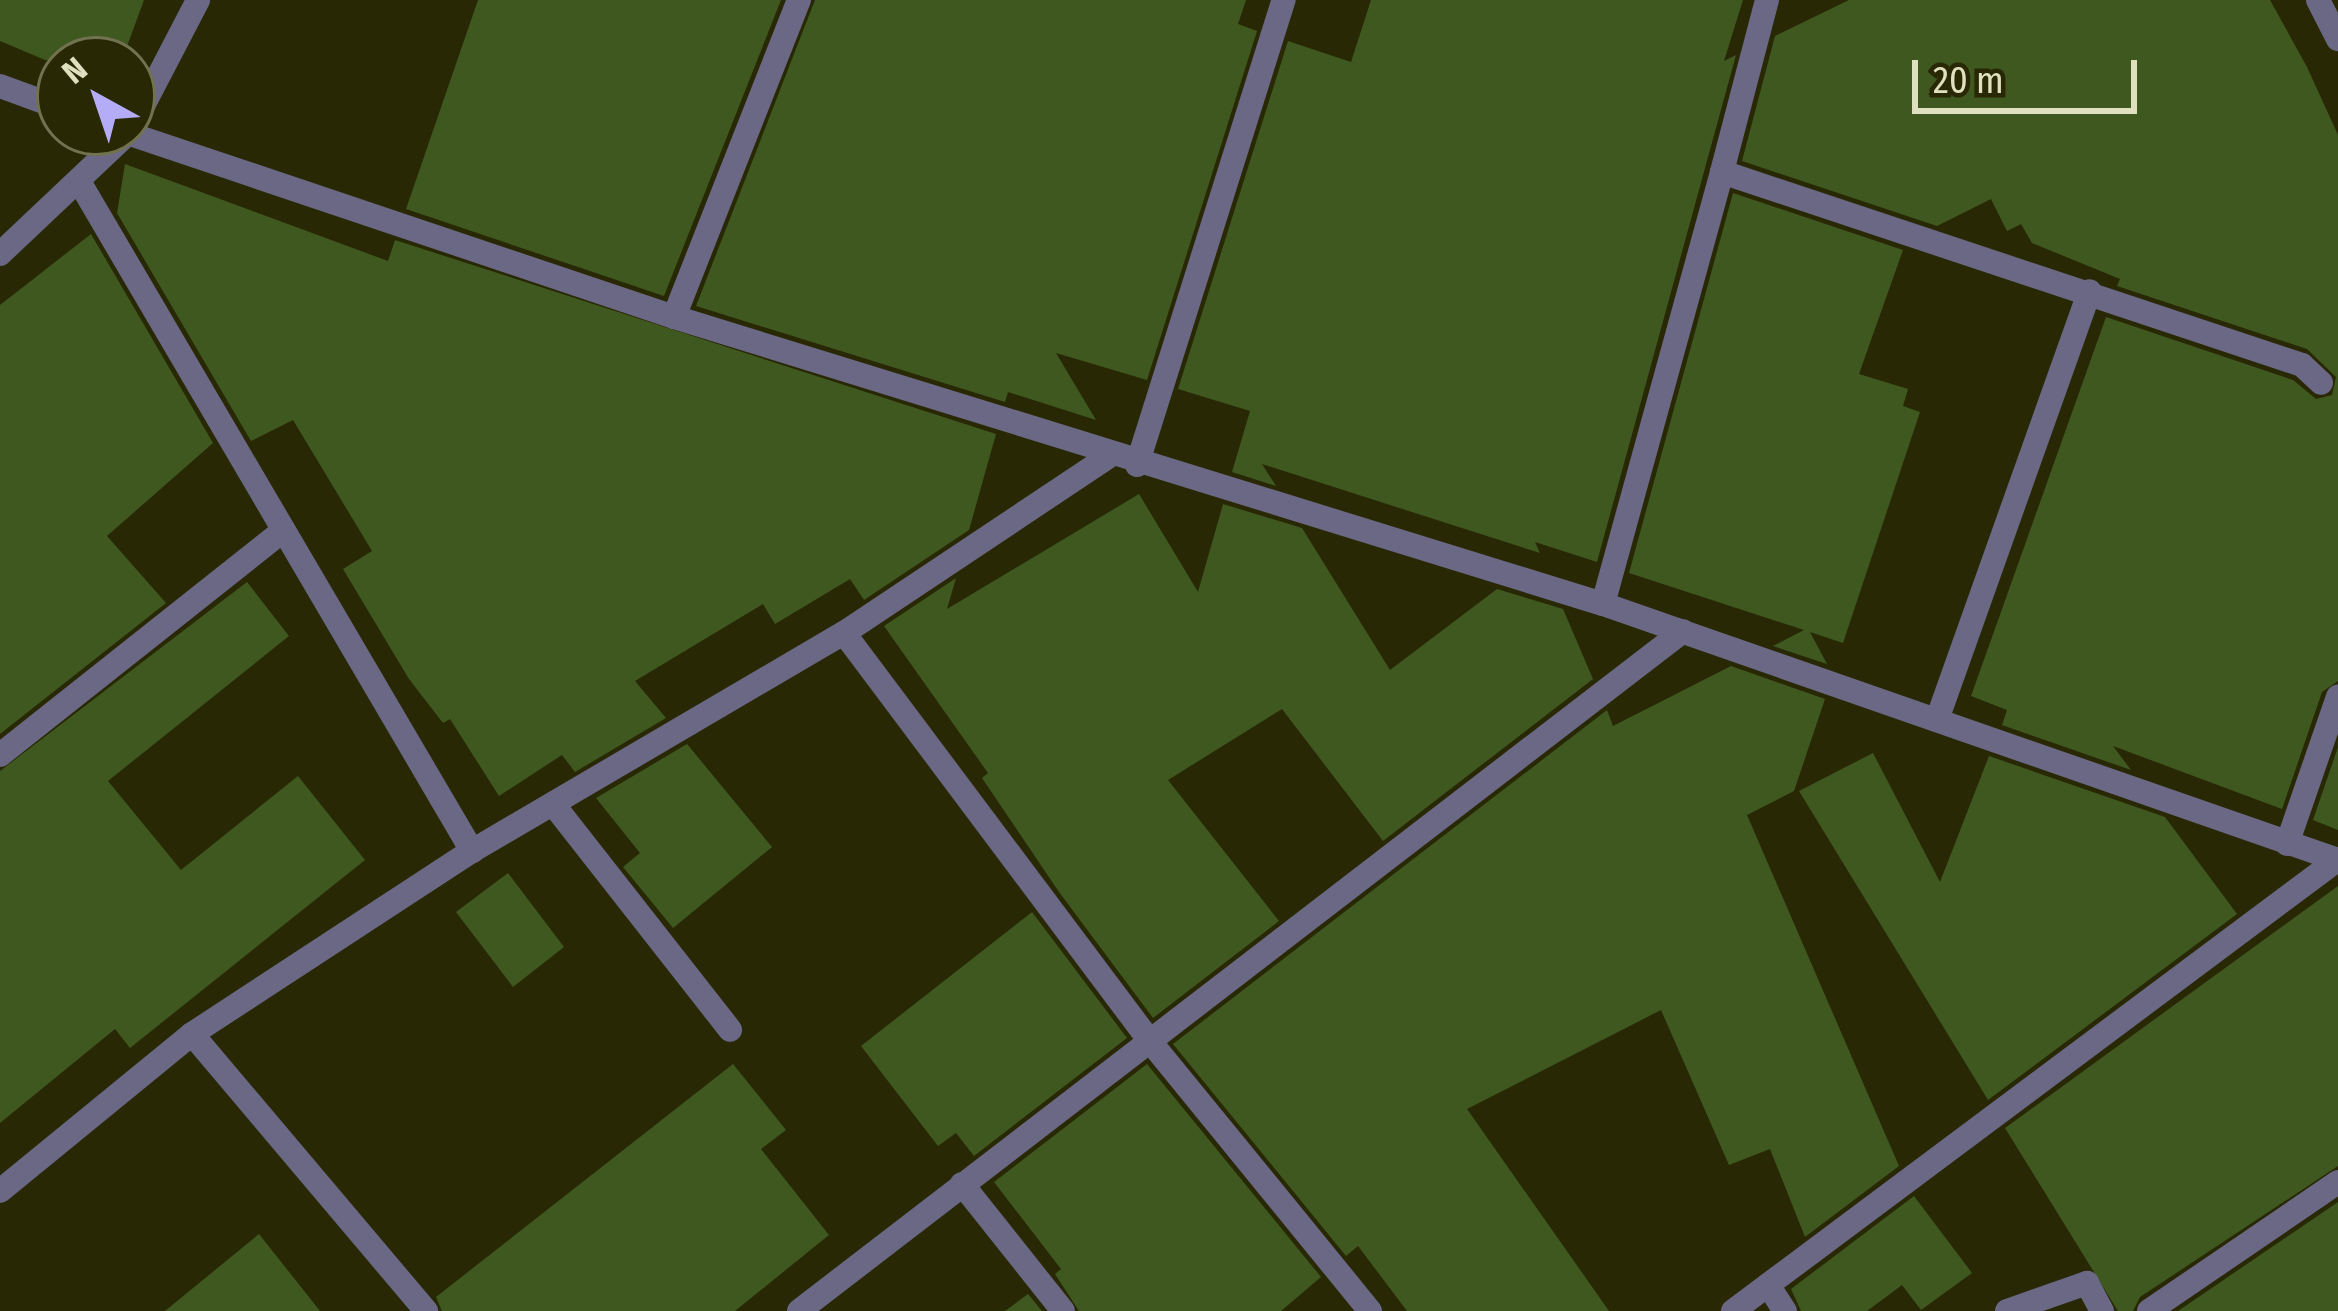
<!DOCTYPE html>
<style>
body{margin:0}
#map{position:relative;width:2338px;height:1311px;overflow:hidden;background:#282804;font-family:"Fira Sans Condensed",sans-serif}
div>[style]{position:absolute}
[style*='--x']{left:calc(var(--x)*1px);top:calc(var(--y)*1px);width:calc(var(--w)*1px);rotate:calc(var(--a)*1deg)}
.building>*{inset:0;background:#3f5820}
.service>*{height:24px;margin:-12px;padding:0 12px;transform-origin:12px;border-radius:12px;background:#6b6885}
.minor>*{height:24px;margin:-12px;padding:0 12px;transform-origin:12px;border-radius:12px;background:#6b6885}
span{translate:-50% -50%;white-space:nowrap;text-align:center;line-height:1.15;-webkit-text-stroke:12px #282804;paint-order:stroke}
.north{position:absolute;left:36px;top:36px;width:120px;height:120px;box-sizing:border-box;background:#282804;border:3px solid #71724f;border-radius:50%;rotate:320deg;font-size:33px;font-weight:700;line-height:48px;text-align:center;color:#dfe0bf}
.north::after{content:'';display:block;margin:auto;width:42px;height:54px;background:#b5acf8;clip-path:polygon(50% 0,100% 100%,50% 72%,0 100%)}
.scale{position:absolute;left:1912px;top:60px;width:225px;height:54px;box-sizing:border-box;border:6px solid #dfe0bf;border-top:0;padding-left:15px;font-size:36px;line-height:42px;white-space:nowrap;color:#dfe0bf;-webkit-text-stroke:9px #282804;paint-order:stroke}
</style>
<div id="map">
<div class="building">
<div style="clip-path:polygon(0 0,144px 0,122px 60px,45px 60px,0 41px)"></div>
<div style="clip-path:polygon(478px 0,781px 0,664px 296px,406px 209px)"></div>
<div style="clip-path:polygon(815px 0,1246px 0,1238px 24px,1257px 31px,1147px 380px,1056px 353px,1096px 420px,1008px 392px,1005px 402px,696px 306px)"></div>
<div style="clip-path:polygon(1371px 0,1743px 0,1724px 61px,1736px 55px,1597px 562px,1535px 542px,1540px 553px,1262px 464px,1276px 486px,1232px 472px,1250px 411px,1178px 389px,1288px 41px,1351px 62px)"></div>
<div style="clip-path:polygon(1849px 0,2270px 0,2307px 67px,2338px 135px,2338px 681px,2322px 692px,2282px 809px,2113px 746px,2131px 770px,2002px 725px,2007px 710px,1971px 696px,2106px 317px,2293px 380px,2316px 399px,2332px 395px,2336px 377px,2307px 349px,2117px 286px,2120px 279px,2032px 243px,2021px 224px,2007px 231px,1991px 199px,1937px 226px,1742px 161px,1775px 36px)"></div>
<div style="clip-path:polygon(125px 164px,388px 261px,395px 240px,996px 434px,969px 530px,864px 600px,850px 579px,775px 624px,763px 604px,635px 681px,666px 718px,575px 772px,562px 755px,499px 796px,450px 719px,443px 723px,409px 679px,343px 569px,372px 551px,293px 420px,251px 441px,117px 213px)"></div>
<div style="clip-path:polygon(1733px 193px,1903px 250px,1859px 374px,1908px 389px,1903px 406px,1920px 412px,1843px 643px,1810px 632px,1827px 664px,1773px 646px,1804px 630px,1629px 573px)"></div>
<div style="clip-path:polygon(91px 234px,213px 443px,107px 536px,166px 603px,0 734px,0 305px)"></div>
<div style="clip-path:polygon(1139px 494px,1198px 592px,1223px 504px,1302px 528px,1390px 670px,1497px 589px,1563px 609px,1593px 679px,1383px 841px,1282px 709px,1168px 780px,1279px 921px,1153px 1018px,1059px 892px,982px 778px,988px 773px,884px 626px,956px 578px,947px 609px)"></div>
<div style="clip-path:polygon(247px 582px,289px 636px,108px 781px,181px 870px,298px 776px,365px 860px,130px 1048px,115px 1029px,0 1123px,0 771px)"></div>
<div style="clip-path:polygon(1731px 666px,1825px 699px,1794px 791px,1747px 815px,1899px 1166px,1805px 1237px,1770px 1149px,1729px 1165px,1661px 1010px,1467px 1109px,1609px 1311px,1407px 1311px,1358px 1246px,1346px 1256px,1173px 1044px,1607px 710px,1613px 726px)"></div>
<div style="clip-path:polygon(687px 744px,772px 847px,673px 928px,623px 867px,640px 853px,596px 798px)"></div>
<div style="clip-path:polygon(2338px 747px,2338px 830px,2313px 820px)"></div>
<div style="clip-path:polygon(1873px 753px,1940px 882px,1989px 756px,2165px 817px,2237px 914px,1988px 1100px,1799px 791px)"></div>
<div style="clip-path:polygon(508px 873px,564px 947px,513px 987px,456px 912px)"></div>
<div style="clip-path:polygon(2338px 886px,2338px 1166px,2140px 1297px,2133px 1311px,2118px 1311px,2005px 1128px)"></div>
<div style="clip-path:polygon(1032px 912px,1127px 1038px,974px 1156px,956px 1133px,938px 1146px,861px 1046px)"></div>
<div style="clip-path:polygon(733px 1064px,786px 1130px,761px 1149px,829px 1235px,735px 1311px,442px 1311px,436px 1297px)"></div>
<div style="clip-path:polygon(1147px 1064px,1321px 1277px,1281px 1311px,1079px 1311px,1055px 1274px,1061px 1269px,994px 1182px)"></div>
<div style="clip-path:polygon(1914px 1196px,1972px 1273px,1921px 1310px,1902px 1285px,1867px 1311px,1801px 1311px,1791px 1289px)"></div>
<div style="clip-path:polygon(2338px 1202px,2338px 1311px,2178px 1311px)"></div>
<div style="clip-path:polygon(259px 1234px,320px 1311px,165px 1311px)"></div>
<div style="clip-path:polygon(1028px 1294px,1042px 1311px,1005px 1311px)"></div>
</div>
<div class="service">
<div style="--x:674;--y:317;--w:341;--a:-68.5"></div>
<div style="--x:2302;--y:365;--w:26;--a:43"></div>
<div style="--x:1603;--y:604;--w:448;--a:-74.6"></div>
<div style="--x:1938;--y:717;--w:452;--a:-70.4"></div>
<div style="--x:0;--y:755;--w:362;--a:-38.4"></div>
<div style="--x:553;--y:804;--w:287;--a:51.9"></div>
<div style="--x:2287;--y:844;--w:156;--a:-70.9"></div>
<div style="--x:962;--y:1184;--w:162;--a:51.5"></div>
<div style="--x:1768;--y:1285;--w:31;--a:57"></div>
<div style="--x:2007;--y:1311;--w:85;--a:-19.3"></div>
<div style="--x:2087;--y:1283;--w:32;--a:62"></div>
<div style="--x:2149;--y:1311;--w:229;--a:-34.3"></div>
</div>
<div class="minor">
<div style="--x:1767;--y:0;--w:178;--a:104.7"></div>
<div style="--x:1722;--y:172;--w:611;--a:18.41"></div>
<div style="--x:2318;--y:0;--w:44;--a:62.9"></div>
<div style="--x:0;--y:86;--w:64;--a:20.1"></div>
<div style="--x:132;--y:127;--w:143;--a:-62.5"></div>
<div style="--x:124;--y:132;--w:580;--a:18.59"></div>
<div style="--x:674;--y:317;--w:972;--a:17.17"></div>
<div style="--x:1603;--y:604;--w:778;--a:19.2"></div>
<div style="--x:80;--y:183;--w:775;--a:59.59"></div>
<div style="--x:0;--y:254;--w:178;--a:-43.4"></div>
<div style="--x:1137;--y:465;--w:488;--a:-72.5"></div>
<div style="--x:844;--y:633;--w:509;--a:53.15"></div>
<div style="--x:1149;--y:1040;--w:350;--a:50.8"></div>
<div style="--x:192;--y:1034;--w:363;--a:49.8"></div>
<div style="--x:0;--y:1191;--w:248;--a:-39.3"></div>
<div style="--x:192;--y:1034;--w:334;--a:-33.2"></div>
<div style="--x:472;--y:851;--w:431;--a:-30.4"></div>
<div style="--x:844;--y:633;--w:319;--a:-33.7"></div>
<div style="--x:799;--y:1311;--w:1115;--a:-37.57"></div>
<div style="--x:1733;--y:1311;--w:754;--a:-36.75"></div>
</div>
<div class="north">N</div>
<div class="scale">20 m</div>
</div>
